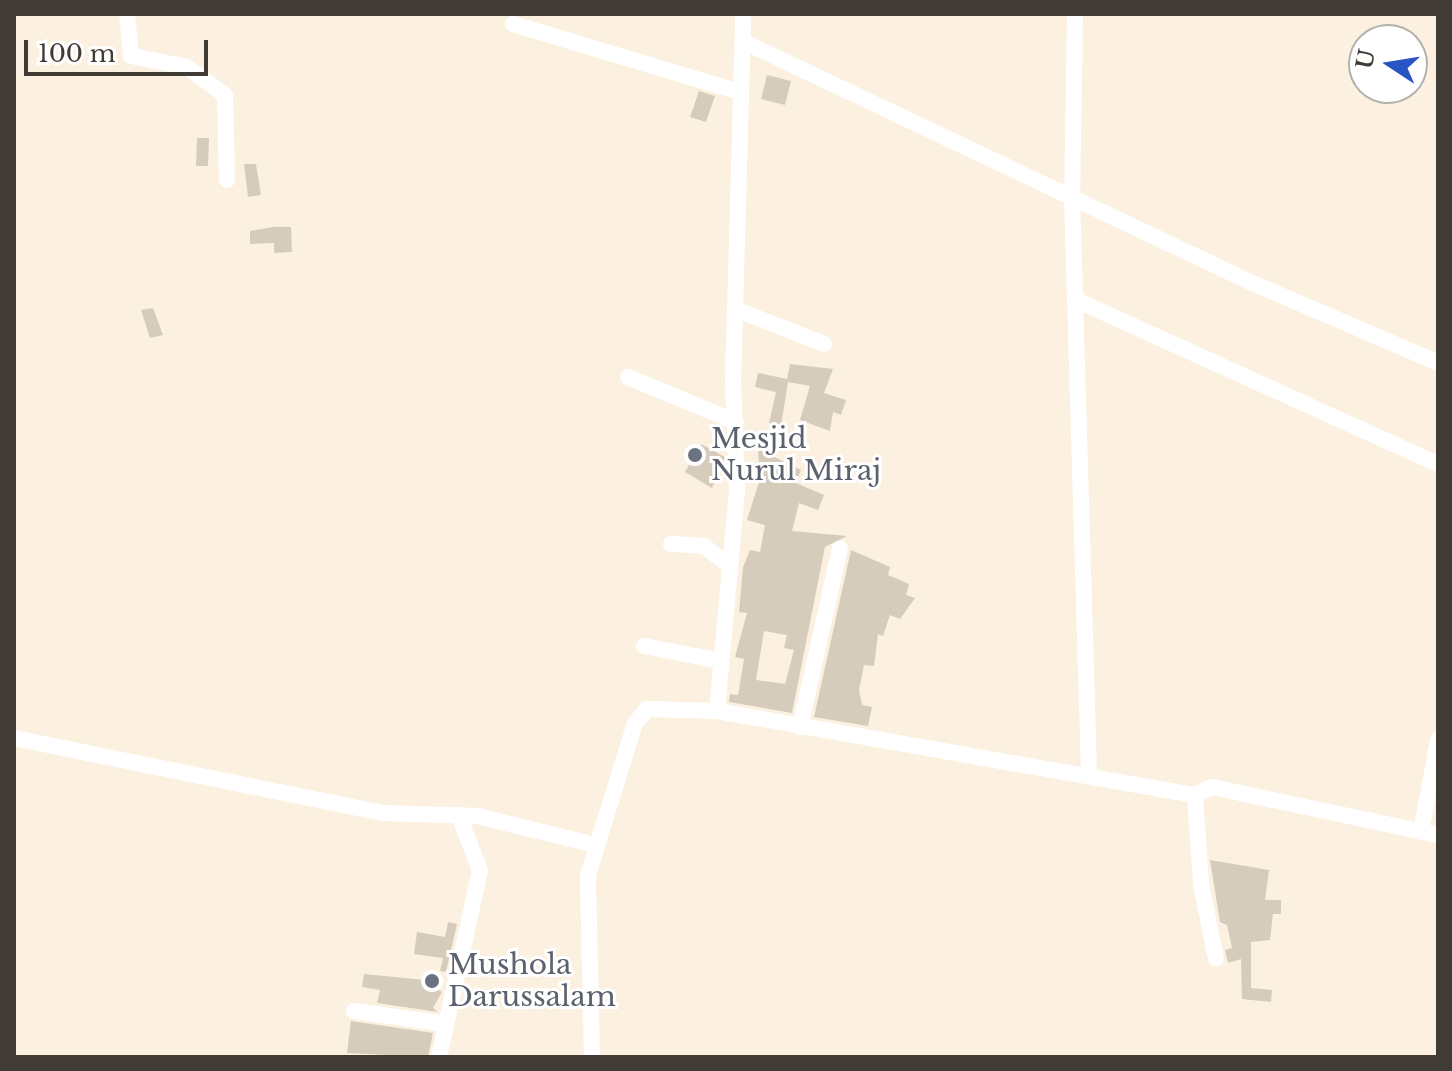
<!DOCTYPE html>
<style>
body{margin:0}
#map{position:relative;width:1452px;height:1071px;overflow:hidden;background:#fcf1e0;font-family:"Libre Baskerville",serif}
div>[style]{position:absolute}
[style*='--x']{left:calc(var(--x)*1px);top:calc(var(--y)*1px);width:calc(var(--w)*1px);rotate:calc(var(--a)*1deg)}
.building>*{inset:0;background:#d6ccbb}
.minor>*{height:16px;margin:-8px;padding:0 8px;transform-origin:8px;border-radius:8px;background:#fff}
.dots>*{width:22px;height:22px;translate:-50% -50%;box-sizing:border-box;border:4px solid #fff;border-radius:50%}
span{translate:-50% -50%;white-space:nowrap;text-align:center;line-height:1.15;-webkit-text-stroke:6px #fff;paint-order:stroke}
.worship-label{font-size:28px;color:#5b616d}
.left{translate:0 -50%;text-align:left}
.frame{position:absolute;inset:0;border:16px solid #403b34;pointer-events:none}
.north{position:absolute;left:1348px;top:24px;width:80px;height:80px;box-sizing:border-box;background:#fff;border:2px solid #b3b1ae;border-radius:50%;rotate:282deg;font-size:22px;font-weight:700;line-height:32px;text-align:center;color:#403b34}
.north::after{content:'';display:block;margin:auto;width:28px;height:36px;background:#2755c3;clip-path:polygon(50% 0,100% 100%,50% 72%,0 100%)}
.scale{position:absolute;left:24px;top:40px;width:184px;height:36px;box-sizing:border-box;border:4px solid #403b34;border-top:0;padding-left:10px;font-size:24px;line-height:28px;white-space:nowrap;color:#403b34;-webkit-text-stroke:6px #fff;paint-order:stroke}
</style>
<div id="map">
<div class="building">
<div style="clip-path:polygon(767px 75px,791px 81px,785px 105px,761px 99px)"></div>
<div style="clip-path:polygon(699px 91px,715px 96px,706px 122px,690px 117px)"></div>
<div style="clip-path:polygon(197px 138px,209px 138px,208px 166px,196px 166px)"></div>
<div style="clip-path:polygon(244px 164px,256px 164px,261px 195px,248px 197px)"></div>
<div style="clip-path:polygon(273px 227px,291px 227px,292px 252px,274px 253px,274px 243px,250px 244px,250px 231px)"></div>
<div style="clip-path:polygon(153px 308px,163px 335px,150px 338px,141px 310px)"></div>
<div style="clip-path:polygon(790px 364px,833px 369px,824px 393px,846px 400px,841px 415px,833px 412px,830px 431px,800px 420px,810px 386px,788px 382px,781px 426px,769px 423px,776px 392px,755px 387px,758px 373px,787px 379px)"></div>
<div style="clip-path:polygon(701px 444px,725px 457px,712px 488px,685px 472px)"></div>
<div style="clip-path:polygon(evenodd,758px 449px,801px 470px,796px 483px,824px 495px,818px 510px,799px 503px,792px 531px,847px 536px,825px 547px,792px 713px,729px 702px,730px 694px,738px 695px,744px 659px,735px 657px,747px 613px,739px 612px,743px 567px,750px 550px,760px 552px,765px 525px,747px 520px,760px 479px,758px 449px,764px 631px,787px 635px,784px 648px,794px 650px,785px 684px,756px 680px,764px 631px)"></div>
<div style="clip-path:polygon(851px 550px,890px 567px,888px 575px,909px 584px,906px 595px,915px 598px,900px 619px,890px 615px,883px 636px,878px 634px,874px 666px,864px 665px,859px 690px,862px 705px,872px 707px,868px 726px,814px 717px)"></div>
<div style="clip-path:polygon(1210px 860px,1269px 870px,1265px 900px,1281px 900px,1281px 914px,1273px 914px,1270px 940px,1251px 942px,1251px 988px,1272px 990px,1271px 1002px,1242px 999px,1241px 959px,1228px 963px,1225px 950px,1232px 948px,1227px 925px,1220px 922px)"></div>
<div style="clip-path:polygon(448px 922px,457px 924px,446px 972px,440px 971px,443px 958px,414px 954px,417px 932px,445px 937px)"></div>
<div style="clip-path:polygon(364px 974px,425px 980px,442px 992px,433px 1008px,438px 1012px,377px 1003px,380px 990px,362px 987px)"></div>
<div style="clip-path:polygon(351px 1021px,433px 1033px,428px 1057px,347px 1053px)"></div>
</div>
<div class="minor">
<div style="--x:127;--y:14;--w:42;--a:84.6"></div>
<div style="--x:131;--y:56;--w:57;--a:11.1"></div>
<div style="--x:187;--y:67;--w:47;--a:36.4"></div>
<div style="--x:225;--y:95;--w:85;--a:88.7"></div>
<div style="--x:1075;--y:14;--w:183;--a:90.9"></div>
<div style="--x:1072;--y:197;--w:576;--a:88.31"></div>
<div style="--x:513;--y:24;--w:237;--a:16.7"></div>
<div style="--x:742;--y:41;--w:560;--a:25.38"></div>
<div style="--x:1248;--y:281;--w:207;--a:23.3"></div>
<div style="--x:1076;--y:300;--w:397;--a:24.4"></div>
<div style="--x:737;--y:310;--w:93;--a:21.3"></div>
<div style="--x:628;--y:377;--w:117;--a:22.6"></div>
<div style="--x:671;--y:544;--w:33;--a:3"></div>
<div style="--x:704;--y:546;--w:33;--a:38"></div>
<div style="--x:644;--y:646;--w:78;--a:11"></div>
<div style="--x:717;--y:711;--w:222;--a:-84.8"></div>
<div style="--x:737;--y:490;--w:107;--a:-92.1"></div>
<div style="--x:733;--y:383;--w:369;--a:-88.4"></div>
<div style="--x:800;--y:727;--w:183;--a:-77.4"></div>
<div style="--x:14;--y:738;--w:377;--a:11.5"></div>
<div style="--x:383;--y:813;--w:95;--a:1.8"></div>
<div style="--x:478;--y:816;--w:121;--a:13.9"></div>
<div style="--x:1195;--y:795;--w:89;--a:86.1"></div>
<div style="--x:1201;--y:884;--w:76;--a:78.7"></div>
<div style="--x:1421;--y:832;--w:94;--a:-79.5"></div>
<div style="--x:354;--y:1011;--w:93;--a:8"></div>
<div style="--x:439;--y:1057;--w:190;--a:-77.6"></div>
<div style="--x:480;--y:871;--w:60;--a:-110.6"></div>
<div style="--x:592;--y:1057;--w:182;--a:-91.3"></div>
<div style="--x:588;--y:875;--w:159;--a:-72.8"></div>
<div style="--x:635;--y:723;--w:18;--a:-49"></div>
<div style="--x:647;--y:709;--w:70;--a:1.6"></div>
<div style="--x:717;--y:711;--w:485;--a:10"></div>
<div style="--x:1195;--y:795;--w:19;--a:-25"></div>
<div style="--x:1212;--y:787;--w:231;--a:12"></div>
</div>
<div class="dots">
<div style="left:695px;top:455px;background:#6b7280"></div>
<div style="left:432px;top:981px;background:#6b7280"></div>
</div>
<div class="worship-label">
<span class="left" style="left:711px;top:455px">Mesjid<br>Nurul Miraj</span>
<span class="left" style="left:448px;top:981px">Mushola<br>Darussalam</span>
</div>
<div class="frame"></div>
<div class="north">U</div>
<div class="scale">100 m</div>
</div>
